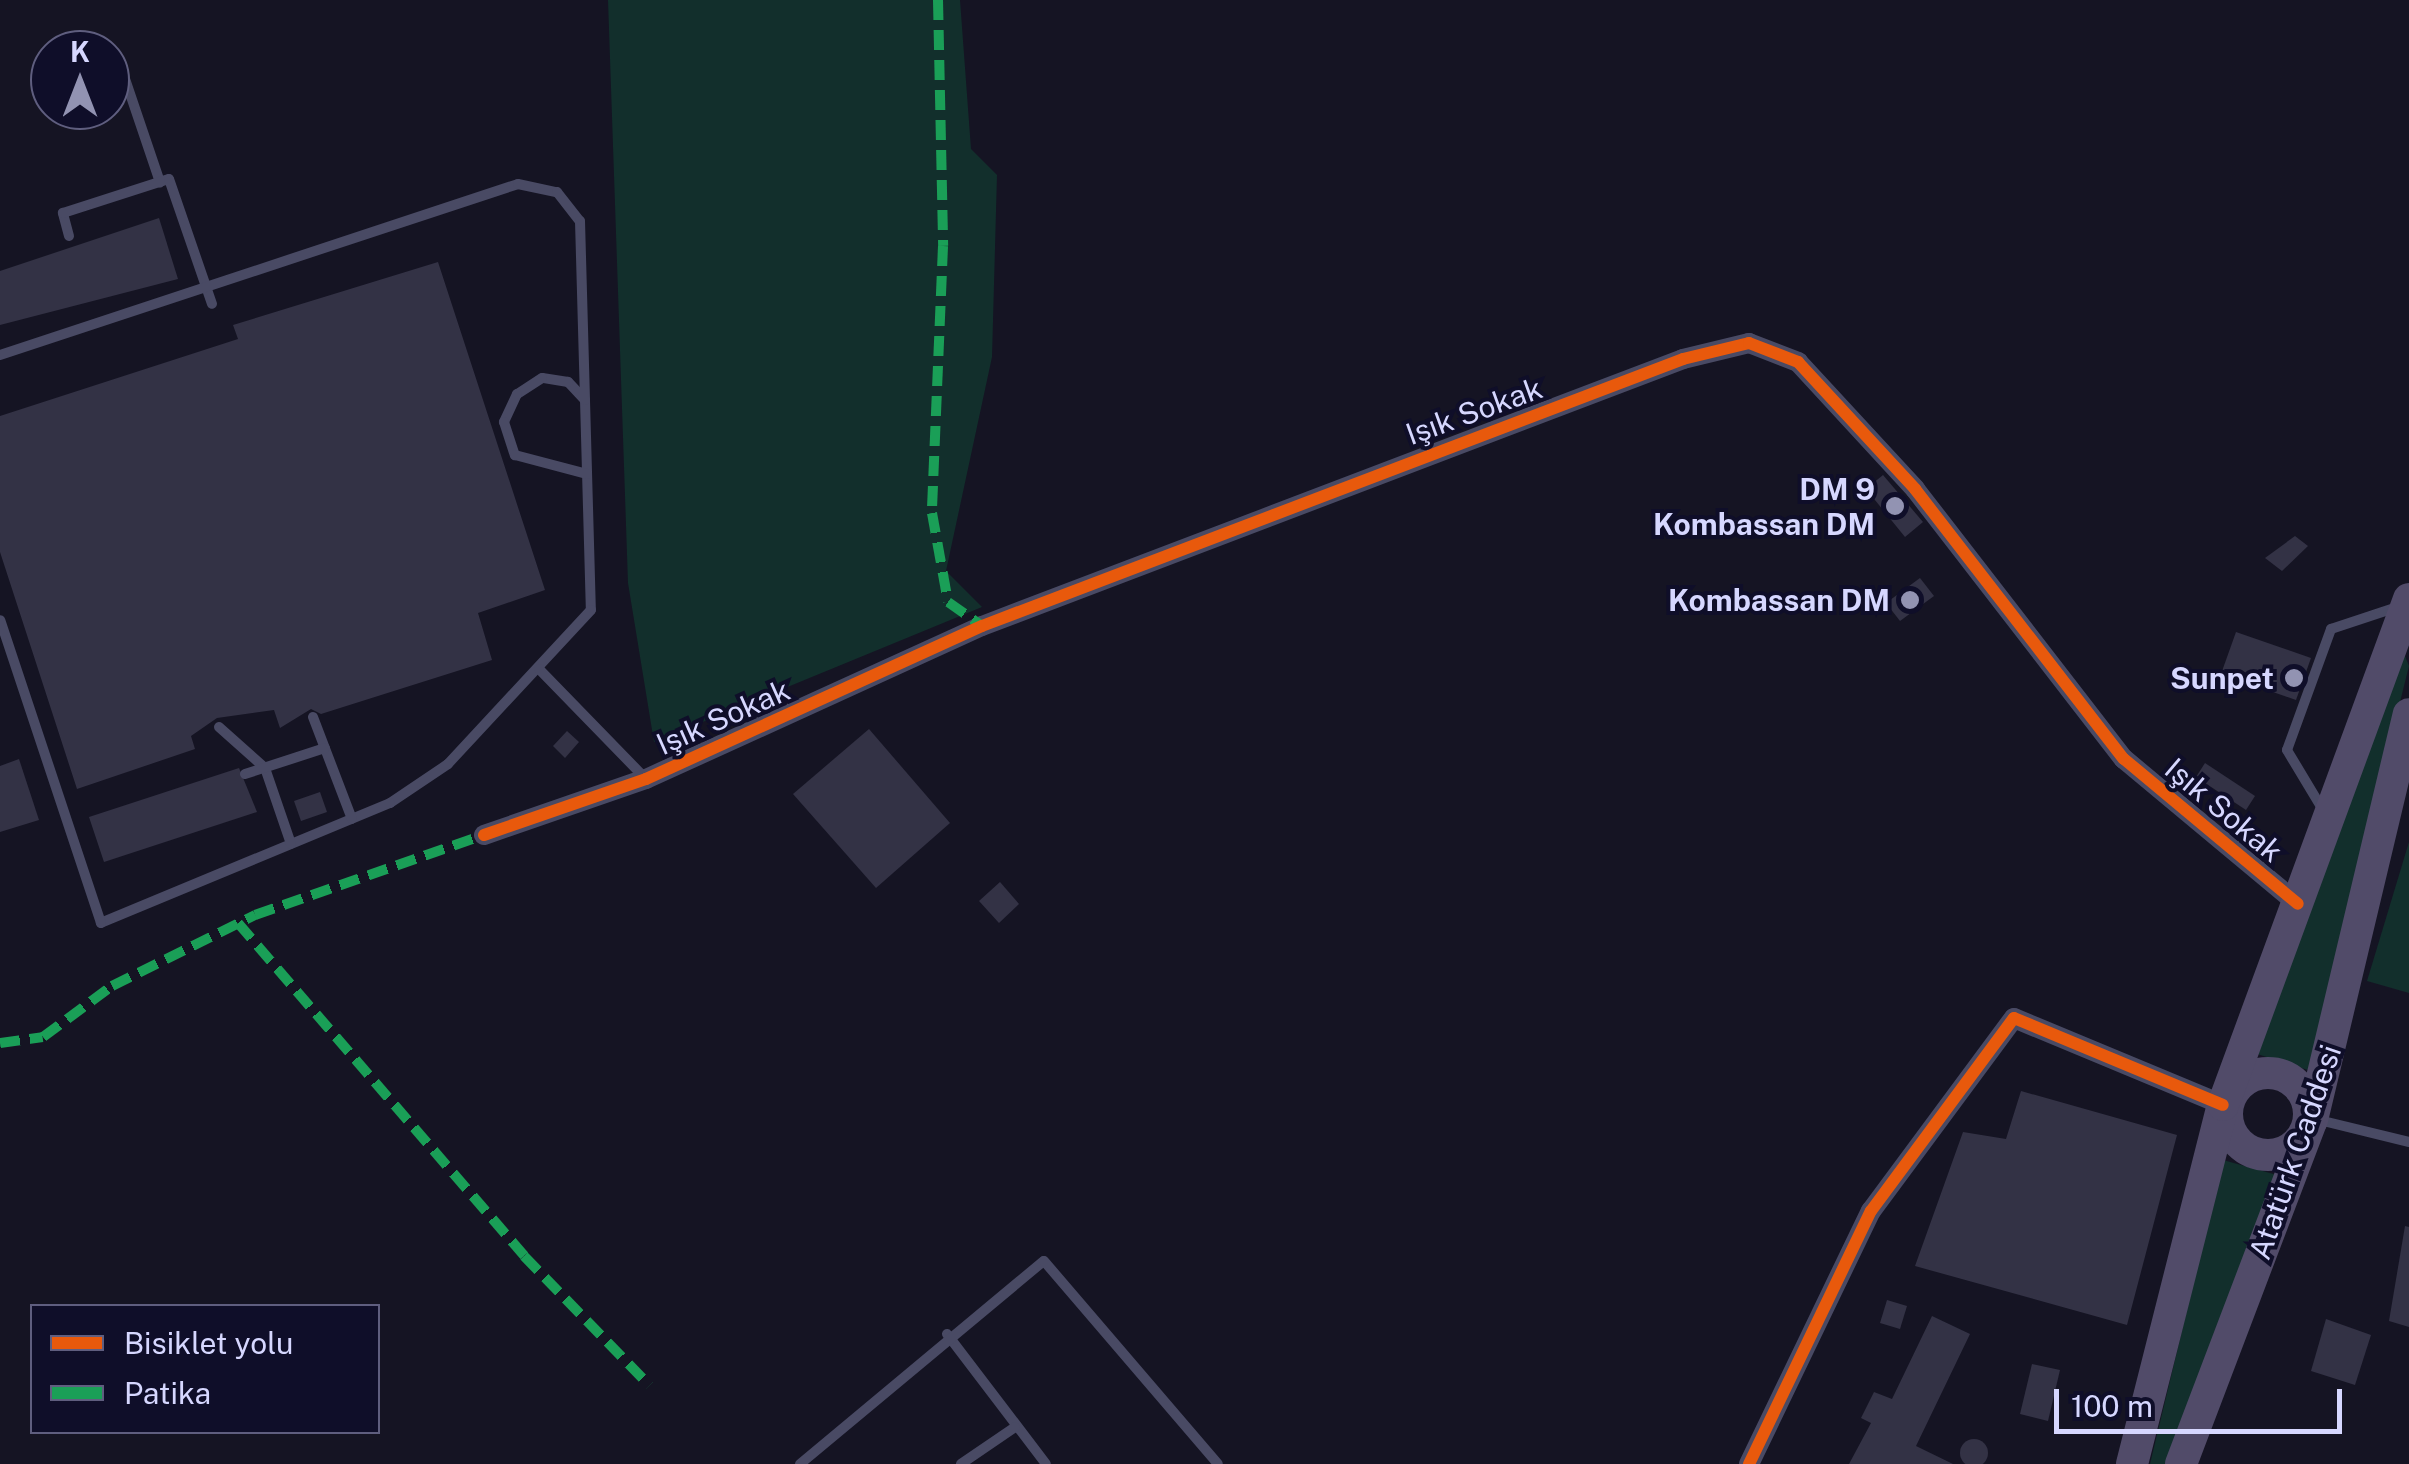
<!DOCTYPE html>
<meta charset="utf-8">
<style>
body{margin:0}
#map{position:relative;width:2409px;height:1464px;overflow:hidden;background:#151423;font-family:"Public Sans",sans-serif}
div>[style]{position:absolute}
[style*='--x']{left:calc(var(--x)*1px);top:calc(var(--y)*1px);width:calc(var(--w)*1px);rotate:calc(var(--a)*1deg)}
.green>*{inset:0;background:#122f2c}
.building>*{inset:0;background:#333245}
.round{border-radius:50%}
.service>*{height:10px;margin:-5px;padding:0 5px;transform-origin:5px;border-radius:5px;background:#494a64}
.minor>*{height:20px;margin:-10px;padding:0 10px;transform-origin:10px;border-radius:10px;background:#494a64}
.primary>*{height:32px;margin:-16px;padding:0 16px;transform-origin:16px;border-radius:16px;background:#514b69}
.primary>.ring{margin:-16px;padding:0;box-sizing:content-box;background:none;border:32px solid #514b69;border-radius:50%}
.quiet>*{height:10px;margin-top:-5px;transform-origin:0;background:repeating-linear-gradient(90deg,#1a9f57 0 20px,transparent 0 30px)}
.cycleway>*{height:12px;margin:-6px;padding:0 6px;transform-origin:6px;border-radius:6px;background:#e8590c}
.dots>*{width:28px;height:28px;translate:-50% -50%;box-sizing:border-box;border:5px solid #0f0e29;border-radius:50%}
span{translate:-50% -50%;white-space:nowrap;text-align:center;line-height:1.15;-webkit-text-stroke:8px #0f0e29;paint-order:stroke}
.street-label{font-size:30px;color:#d6d7ff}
.poi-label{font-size:30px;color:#d6d7ff;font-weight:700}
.right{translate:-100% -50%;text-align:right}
.legend{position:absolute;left:30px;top:1304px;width:350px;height:130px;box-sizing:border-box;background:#0f0e29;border:2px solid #5f5e7f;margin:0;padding:12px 18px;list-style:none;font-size:30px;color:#d6d7ff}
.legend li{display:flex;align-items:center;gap:20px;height:50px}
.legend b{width:50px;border:2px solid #5f5e7f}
.north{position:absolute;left:30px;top:30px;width:100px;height:100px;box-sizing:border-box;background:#0f0e29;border:2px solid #5f5e7f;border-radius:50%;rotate:0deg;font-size:28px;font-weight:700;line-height:40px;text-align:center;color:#d6d7ff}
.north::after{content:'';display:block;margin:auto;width:35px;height:45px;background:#9293b2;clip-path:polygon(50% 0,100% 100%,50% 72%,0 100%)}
.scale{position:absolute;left:2054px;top:1389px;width:288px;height:45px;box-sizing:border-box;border:5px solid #d6d7ff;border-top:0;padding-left:12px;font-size:30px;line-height:35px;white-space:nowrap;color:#d6d7ff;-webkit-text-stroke:8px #0f0e29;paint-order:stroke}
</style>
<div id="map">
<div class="green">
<div style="clip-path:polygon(608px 0,960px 0,971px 149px,997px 175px,992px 357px,946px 571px,982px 607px,654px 742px,628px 583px)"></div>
<div style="clip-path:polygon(2403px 651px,2409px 666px,2308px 1070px,2254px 1053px)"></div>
<div style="clip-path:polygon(2409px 842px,2409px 993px,2367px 981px)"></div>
<div style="clip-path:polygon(2223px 1160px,2277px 1175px,2168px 1464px,2150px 1464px)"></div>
</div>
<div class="building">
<div style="clip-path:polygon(159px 218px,178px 279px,0 325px,0 271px)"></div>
<div style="clip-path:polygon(438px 262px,545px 590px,478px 613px,492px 660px,321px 714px,311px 709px,280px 728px,274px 710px,217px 718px,191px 736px,195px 749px,77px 789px,0 552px,0 416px,238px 339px,233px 325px)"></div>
<div style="clip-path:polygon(1883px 475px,1923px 522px,1905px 537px,1866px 489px)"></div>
<div style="clip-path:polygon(2295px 536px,2308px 546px,2282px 571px,2265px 558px)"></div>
<div style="clip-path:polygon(1920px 578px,1934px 596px,1900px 621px,1886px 603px)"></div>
<div style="clip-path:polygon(2236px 632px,2311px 658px,2296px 700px,2221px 674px)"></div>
<div style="clip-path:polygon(869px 729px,950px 823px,876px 888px,793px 794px)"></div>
<div style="clip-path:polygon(567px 731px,579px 742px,565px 758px,553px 746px)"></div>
<div style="clip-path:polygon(19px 759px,39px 820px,0 832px,0 766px)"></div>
<div style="clip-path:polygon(2205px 763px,2255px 796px,2246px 810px,2196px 777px)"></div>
<div style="clip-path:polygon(239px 768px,257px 812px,104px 862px,89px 817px)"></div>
<div style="clip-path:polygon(320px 792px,327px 812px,301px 821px,294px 801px)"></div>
<div style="clip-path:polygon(1000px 882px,1019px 904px,999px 923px,979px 901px)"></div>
<div style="clip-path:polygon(2021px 1091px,2177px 1135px,2127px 1325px,1915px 1266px,1963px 1132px,2006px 1139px)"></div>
<div style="clip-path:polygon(2405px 1226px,2409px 1227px,2409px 1327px,2389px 1321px)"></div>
<div style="clip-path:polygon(1887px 1300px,1907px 1306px,1900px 1329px,1880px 1323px)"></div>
<div style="clip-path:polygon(1932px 1316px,1970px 1334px,1916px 1446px,1953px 1464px,1849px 1464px,1871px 1423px,1861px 1418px,1874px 1392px,1892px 1399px)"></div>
<div style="clip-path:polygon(2326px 1319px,2371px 1335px,2355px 1385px,2311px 1371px)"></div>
<div style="clip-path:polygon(2032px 1364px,2060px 1370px,2048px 1421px,2020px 1414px)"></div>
<div class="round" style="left:1960px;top:1439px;width:28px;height:28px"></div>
</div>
<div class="service">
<div style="--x:120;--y:64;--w:125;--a:71.3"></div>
<div style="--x:69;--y:236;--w:24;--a:-105"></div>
<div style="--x:63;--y:213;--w:111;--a:-17.8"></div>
<div style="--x:169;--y:179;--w:132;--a:71"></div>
<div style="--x:0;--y:355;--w:545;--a:-18.27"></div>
<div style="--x:518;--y:184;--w:40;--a:12"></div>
<div style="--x:557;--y:192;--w:37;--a:52"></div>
<div style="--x:580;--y:221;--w:389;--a:88.4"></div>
<div style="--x:591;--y:610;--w:210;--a:132.9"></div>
<div style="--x:448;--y:764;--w:70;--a:146.1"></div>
<div style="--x:390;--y:803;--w:313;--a:157.5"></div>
<div style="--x:101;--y:923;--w:319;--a:-108.4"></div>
<div style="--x:585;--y:400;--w:25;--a:-133"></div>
<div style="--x:568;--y:382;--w:26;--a:-171"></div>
<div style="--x:542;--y:378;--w:30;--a:147"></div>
<div style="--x:517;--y:394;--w:31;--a:115"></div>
<div style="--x:504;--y:422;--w:35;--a:72"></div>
<div style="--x:515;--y:455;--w:74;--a:14.8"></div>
<div style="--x:539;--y:669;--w:153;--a:45.8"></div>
<div style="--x:313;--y:717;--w:109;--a:69.1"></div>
<div style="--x:219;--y:727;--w:62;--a:41.7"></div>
<div style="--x:265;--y:768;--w:80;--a:71.1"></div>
<div style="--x:245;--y:774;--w:84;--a:-18"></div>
<div style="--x:2323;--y:810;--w:70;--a:-121"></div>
<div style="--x:2287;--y:750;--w:129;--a:-70"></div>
<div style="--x:2331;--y:629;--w:70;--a:-18.4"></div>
<div style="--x:2319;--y:1120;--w:93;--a:13.7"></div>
<div style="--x:947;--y:1334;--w:163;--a:52.7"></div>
<div style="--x:800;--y:1464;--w:317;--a:-39.8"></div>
<div style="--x:1044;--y:1261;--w:267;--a:49.4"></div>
<div style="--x:961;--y:1464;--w:65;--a:-34.4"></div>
</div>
<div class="minor">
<div style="--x:484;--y:835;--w:171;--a:-19.1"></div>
<div style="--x:646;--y:779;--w:369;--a:-24.5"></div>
<div style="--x:982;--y:626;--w:750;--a:-20.85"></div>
<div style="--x:1683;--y:359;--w:68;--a:-13.6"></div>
<div style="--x:1749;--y:343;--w:53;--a:21.2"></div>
<div style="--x:1798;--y:362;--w:173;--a:47.3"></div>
<div style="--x:1915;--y:489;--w:341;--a:52.3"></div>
<div style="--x:2124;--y:759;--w:226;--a:39.8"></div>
<div style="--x:1749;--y:1464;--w:281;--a:-64.3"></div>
<div style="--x:1871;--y:1211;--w:240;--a:-53.5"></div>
<div style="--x:2014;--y:1018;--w:226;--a:22.6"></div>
</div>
<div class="primary">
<div class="ring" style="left:2227px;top:1073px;width:50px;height:50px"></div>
<div style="--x:2132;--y:1464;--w:370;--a:-75.8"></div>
<div style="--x:2223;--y:1105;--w:539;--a:-69.82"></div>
<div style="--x:2181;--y:1464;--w:368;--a:-69.2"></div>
<div style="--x:2312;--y:1120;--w:417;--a:-76.6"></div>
</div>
<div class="quiet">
<div style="--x:938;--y:0;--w:246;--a:88.8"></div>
<div style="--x:943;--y:246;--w:267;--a:92.4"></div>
<div style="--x:932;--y:513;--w:90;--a:79.8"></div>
<div style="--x:948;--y:602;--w:42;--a:35.2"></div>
<div style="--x:238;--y:923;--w:439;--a:49.3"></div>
<div style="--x:524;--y:1256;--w:180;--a:45.9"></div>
<div style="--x:0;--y:1043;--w:43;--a:-7.9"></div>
<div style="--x:43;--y:1037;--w:86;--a:-36.5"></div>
<div style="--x:112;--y:986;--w:160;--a:-26.4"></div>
<div style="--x:255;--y:915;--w:243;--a:-19.3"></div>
</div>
<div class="cycleway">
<div style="--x:484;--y:835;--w:171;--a:-19.1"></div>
<div style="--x:646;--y:779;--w:369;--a:-24.5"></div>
<div style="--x:982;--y:626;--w:750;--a:-20.85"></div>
<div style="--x:1683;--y:359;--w:68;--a:-13.6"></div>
<div style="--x:1749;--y:343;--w:53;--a:21.2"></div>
<div style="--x:1798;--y:362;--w:173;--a:47.3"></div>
<div style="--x:1915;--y:489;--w:341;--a:52.3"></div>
<div style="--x:2124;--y:759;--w:226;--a:39.8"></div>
<div style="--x:1749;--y:1464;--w:281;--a:-64.3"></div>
<div style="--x:1871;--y:1211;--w:240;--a:-53.5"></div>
<div style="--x:2014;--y:1018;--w:226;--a:22.6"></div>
</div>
<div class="dots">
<div style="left:1895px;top:506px;background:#9293b2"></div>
<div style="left:1910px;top:600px;background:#9293b2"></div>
<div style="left:2294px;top:678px;background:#9293b2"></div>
</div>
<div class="street-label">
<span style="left:1474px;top:411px;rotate:-20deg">Işık Sokak</span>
<span style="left:723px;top:717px;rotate:-24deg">Işık Sokak</span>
<span style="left:2224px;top:810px;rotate:40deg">Işık Sokak</span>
<span style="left:2295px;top:1152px;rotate:-71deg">Atatürk Caddesi</span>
</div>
<div class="poi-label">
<span class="right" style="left:1875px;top:506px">DM 9<br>Kombassan DM</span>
<span class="right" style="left:1890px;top:600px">Kombassan DM</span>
<span class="right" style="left:2274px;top:678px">Sunpet</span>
</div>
<ul class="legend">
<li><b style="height:12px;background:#e8590c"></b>Bisiklet yolu</li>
<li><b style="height:12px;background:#1a9f57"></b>Patika</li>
</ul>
<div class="north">K</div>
<div class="scale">100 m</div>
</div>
